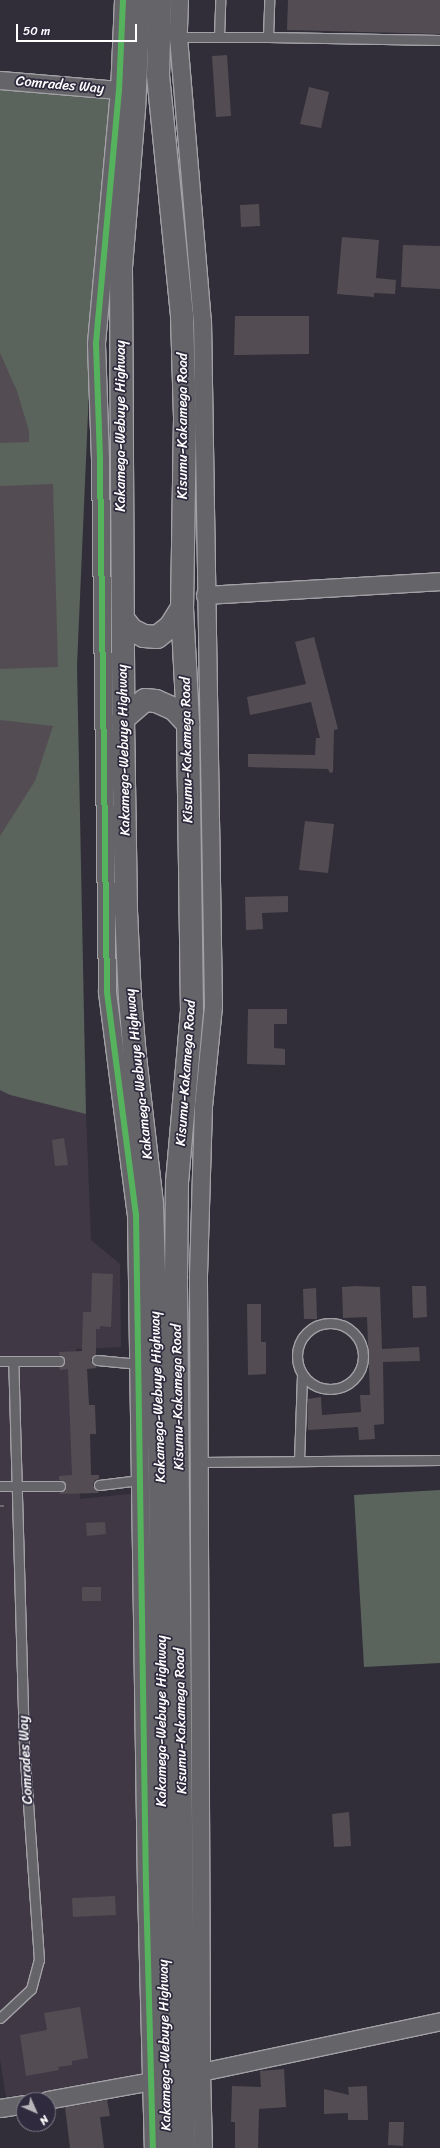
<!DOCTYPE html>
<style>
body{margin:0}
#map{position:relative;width:440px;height:2148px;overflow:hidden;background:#312e39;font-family:Sriracha,sans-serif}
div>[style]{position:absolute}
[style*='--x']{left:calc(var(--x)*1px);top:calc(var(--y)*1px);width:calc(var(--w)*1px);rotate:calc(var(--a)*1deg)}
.built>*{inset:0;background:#413846}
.green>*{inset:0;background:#5b645c}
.building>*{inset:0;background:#534d53}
.path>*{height:2.5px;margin-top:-1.25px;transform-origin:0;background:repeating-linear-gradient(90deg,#6d6b71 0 4px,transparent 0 7px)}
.roads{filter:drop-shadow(1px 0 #a2a1a6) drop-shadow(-1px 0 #a2a1a6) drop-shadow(0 1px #a2a1a6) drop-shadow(0 -1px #a2a1a6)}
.lane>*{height:9px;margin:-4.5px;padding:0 4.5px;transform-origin:4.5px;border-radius:4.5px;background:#656469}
.lane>.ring{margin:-4.5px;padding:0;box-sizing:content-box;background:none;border:9px solid #656469;border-radius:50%}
.street>*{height:17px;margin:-8.5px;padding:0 8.5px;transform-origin:8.5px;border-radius:8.5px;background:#656469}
.highway>*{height:22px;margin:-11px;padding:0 11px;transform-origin:11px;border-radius:11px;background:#656469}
.cycleway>*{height:6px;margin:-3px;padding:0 3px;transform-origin:3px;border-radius:3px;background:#56b35d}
span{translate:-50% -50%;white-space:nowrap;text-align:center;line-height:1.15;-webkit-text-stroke:3.5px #2f2a3d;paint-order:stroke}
.street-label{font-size:14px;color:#fff}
.north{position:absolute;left:16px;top:2092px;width:40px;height:40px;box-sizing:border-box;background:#2f2a3d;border:1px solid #827f8b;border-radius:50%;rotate:135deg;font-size:11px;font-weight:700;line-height:16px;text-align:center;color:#fff}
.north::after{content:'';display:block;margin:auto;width:14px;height:18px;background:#b7b6ba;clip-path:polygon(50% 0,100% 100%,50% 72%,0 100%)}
.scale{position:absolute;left:16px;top:24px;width:121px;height:18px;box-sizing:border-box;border:2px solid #fff;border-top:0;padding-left:5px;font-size:12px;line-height:14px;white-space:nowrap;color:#fff;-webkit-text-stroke:3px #2f2a3d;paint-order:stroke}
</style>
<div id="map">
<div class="built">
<div style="clip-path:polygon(0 1090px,10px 1095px,86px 1114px,91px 1240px,120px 1264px,121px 1347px,76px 1349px,80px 1499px,139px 1493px,161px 2076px,6px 2097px,0 2059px)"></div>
</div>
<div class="green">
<div style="clip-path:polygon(0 81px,113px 82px,91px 345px,77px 666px,86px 1114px,10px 1095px,0 1090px)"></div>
<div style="clip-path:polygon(440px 1490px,440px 1663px,364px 1667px,354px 1495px)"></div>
</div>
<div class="building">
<div style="clip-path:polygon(288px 0,440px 0,440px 34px,287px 30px)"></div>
<div style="clip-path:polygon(227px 55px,231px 116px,216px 117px,212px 56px)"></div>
<div style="clip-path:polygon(309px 87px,329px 92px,321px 128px,300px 124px)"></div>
<div style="clip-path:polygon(259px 204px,260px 226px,241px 227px,240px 205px)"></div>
<div style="clip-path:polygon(342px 237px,379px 240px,376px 278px,396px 280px,395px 294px,374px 293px,374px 297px,337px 294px)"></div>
<div style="clip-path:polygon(403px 245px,440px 246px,440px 289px,401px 287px)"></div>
<div style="clip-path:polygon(235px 316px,309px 316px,309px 354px,234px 355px)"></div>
<div style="clip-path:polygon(0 353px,17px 391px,29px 431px,29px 442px,0 443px)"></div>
<div style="clip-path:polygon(53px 484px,58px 667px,0 669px,0 486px)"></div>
<div style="clip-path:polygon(314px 637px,338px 729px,334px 730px,333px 772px,330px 773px,328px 769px,248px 767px,248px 754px,315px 755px,316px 738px,320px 738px,311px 702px,250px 715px,247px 697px,306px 684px,295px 642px)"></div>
<div style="clip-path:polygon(0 720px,53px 726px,35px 781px,0 836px)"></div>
<div style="clip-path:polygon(305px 821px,334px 824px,328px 873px,299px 870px)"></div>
<div style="clip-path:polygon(288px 896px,288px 912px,262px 913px,263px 929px,246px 930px,245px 897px)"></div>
<div style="clip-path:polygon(248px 1009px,287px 1009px,287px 1024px,274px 1024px,274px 1048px,285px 1049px,285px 1065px,247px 1064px)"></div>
<div style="clip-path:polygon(64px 1138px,68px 1165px,55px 1166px,52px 1140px)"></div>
<div style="clip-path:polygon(92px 1273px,113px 1274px,111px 1327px,100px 1326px,100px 1329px,96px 1329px,96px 1354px,91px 1360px,97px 1368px,87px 1369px,89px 1405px,95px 1405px,96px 1434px,90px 1434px,91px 1475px,99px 1475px,99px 1479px,95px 1480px,93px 1485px,99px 1493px,59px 1494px,66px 1486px,63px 1481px,59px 1480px,59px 1476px,72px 1475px,68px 1369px,60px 1370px,59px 1367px,64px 1364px,65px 1361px,62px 1356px,59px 1355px,59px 1352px,82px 1351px,83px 1312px,91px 1312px)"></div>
<div style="clip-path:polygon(356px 1286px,380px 1287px,382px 1349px,419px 1347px,420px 1361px,383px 1362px,384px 1424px,374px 1425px,375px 1439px,359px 1440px,358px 1427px,308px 1430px,307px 1399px,321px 1397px,322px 1415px,361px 1412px,360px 1395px,370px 1395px,367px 1317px,343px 1318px,342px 1287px)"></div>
<div style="clip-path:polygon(412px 1286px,426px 1286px,427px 1317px,413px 1318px)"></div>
<div style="clip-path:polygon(316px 1288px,317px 1319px,304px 1319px,303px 1289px)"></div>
<div style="clip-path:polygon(247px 1304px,261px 1304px,261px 1342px,266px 1342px,266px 1374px,248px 1375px)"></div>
<div style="clip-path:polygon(105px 1522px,106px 1534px,87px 1536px,86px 1523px)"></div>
<div style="clip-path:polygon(82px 1587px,101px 1587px,101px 1601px,82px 1601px)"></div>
<div style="clip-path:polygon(349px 1812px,351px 1846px,334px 1847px,332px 1814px)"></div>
<div style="clip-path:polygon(115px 1896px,116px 1915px,73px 1917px,72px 1898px)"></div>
<div style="clip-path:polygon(80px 2007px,88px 2058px,72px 2061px,72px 2065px,58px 2067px,59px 2070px,26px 2076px,20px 2035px,47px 2030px,44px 2013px)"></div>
<div style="clip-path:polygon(284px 2069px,286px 2107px,259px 2109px,258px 2148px,235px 2148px,235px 2122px,231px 2122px,232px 2086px,261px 2087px,260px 2071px)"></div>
<div style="clip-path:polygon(367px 2086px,368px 2120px,348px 2120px,348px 2113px,324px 2114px,324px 2089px,349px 2095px,348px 2087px)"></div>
<div style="clip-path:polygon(107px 2100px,110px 2116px,100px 2117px,104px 2148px,70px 2148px,65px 2107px)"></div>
<div style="clip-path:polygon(389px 2122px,404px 2122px,403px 2146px,388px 2145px)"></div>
</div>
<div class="path">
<div style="--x:0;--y:1506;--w:6;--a:0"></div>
</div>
<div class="roads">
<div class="lane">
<div style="--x:178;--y:37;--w:90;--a:0"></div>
<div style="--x:268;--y:37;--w:37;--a:-88"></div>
<div style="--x:219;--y:37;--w:37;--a:-88"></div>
<div style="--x:268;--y:37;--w:172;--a:1"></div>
<div class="ring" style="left:297px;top:1323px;width:57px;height:57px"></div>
<div style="--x:97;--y:1360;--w:42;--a:5.4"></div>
<div style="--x:0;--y:1361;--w:59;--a:0"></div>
<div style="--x:299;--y:1461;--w:87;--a:-88"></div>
<div style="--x:200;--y:1462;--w:240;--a:-0.5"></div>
<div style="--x:99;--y:1485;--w:41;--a:-7"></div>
<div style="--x:0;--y:1486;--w:60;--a:0"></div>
<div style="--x:0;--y:2018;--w:42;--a:-43.1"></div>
<div style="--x:31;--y:1989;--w:30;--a:-75"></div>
<div style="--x:39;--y:1960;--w:215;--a:-94"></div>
<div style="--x:24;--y:1746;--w:385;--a:-91.6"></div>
</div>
<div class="street">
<div style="--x:123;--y:0;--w:90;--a:92.5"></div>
<div style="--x:119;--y:90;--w:255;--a:95.2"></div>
<div style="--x:96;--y:344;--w:116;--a:88"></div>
<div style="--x:100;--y:460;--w:532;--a:89.25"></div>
<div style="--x:107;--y:992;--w:224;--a:82.6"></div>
<div style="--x:136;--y:1214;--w:671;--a:89.15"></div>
<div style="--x:146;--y:1885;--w:263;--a:88.5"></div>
<div style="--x:179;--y:0;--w:37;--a:92"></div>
<div style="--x:178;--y:37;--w:284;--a:85.2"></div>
<div style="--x:202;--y:320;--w:686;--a:89.08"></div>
<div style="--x:213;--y:1006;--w:100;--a:95.7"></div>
<div style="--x:203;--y:1106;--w:172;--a:91.7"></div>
<div style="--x:198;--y:1278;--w:794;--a:89.78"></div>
<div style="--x:201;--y:2072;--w:76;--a:88.5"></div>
<div style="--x:0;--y:80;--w:119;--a:4.8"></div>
<div style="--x:119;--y:90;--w:10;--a:61"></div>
<div style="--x:205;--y:595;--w:235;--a:-3.4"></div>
<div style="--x:201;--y:2072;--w:244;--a:-12"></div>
<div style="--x:47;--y:2100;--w:107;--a:-10.3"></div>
<div style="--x:0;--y:2108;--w:24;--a:-9"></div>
</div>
<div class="highway">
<div style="--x:139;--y:0;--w:109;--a:92.6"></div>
<div style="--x:134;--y:109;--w:160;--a:94.7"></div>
<div style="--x:121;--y:268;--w:451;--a:89.7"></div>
<div style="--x:123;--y:719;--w:192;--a:89.1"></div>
<div style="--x:126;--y:911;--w:87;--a:87.4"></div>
<div style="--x:130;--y:998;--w:59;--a:85.2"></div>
<div style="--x:135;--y:1057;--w:149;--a:83.4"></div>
<div style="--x:152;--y:1205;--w:265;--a:88.3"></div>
<div style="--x:160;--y:1470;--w:586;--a:89.61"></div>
<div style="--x:164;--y:2056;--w:92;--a:87.5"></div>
<div style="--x:160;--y:0;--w:75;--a:91.5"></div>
<div style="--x:158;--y:75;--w:242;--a:84.3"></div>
<div style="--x:182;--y:316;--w:103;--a:88.3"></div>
<div style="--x:185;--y:419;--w:189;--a:90.9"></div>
<div style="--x:182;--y:608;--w:116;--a:87"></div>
<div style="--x:188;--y:724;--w:287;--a:89.2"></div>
<div style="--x:192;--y:1011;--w:172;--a:95"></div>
<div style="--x:177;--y:1182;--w:102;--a:90.6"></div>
<div style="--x:176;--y:1284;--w:864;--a:89.47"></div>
<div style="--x:123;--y:619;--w:14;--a:51"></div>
<div style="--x:132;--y:630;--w:13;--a:27"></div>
<div style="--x:144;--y:636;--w:13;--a:4"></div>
<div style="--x:157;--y:637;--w:16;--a:-38"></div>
<div style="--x:170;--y:627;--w:22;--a:-58"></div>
<div style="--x:123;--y:719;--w:29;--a:-41"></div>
<div style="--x:145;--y:700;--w:11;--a:5"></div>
<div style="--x:156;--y:701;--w:20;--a:24"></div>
<div style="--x:174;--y:709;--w:21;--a:47"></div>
</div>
</div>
<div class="cycleway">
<div style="--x:123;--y:0;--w:90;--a:92.5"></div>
<div style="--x:119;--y:90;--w:255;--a:95.2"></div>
<div style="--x:96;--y:344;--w:116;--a:88"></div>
<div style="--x:100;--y:460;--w:532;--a:89.25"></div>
<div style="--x:107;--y:992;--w:224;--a:82.6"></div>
<div style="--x:136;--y:1214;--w:671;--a:89.15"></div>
<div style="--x:146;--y:1885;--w:263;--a:88.5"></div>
</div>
<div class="street-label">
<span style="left:60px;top:85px;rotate:5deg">Comrades Way</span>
<span style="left:121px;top:426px;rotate:-90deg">Kakamega-Webuye Highway</span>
<span style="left:183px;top:426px;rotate:-90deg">Kisumu-Kakamega Road</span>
<span style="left:124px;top:750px;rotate:-91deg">Kakamega-Webuye Highway</span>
<span style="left:187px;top:750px;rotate:-91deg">Kisumu-Kakamega Road</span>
<span style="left:186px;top:1073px;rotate:-86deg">Kisumu-Kakamega Road</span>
<span style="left:139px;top:1074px;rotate:-96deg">Kakamega-Webuye Highway</span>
<span style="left:158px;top:1397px;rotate:-92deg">Kakamega-Webuye Highway</span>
<span style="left:178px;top:1397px;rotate:-91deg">Kisumu-Kakamega Road</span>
<span style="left:162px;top:1721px;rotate:-90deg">Kakamega-Webuye Highway</span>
<span style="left:181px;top:1721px;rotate:-91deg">Kisumu-Kakamega Road</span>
<span style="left:26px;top:1760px;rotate:-93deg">Comrades Way</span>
<span style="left:165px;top:2045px;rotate:-91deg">Kakamega-Webuye Highway</span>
</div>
<div class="north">N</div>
<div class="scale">50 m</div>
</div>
